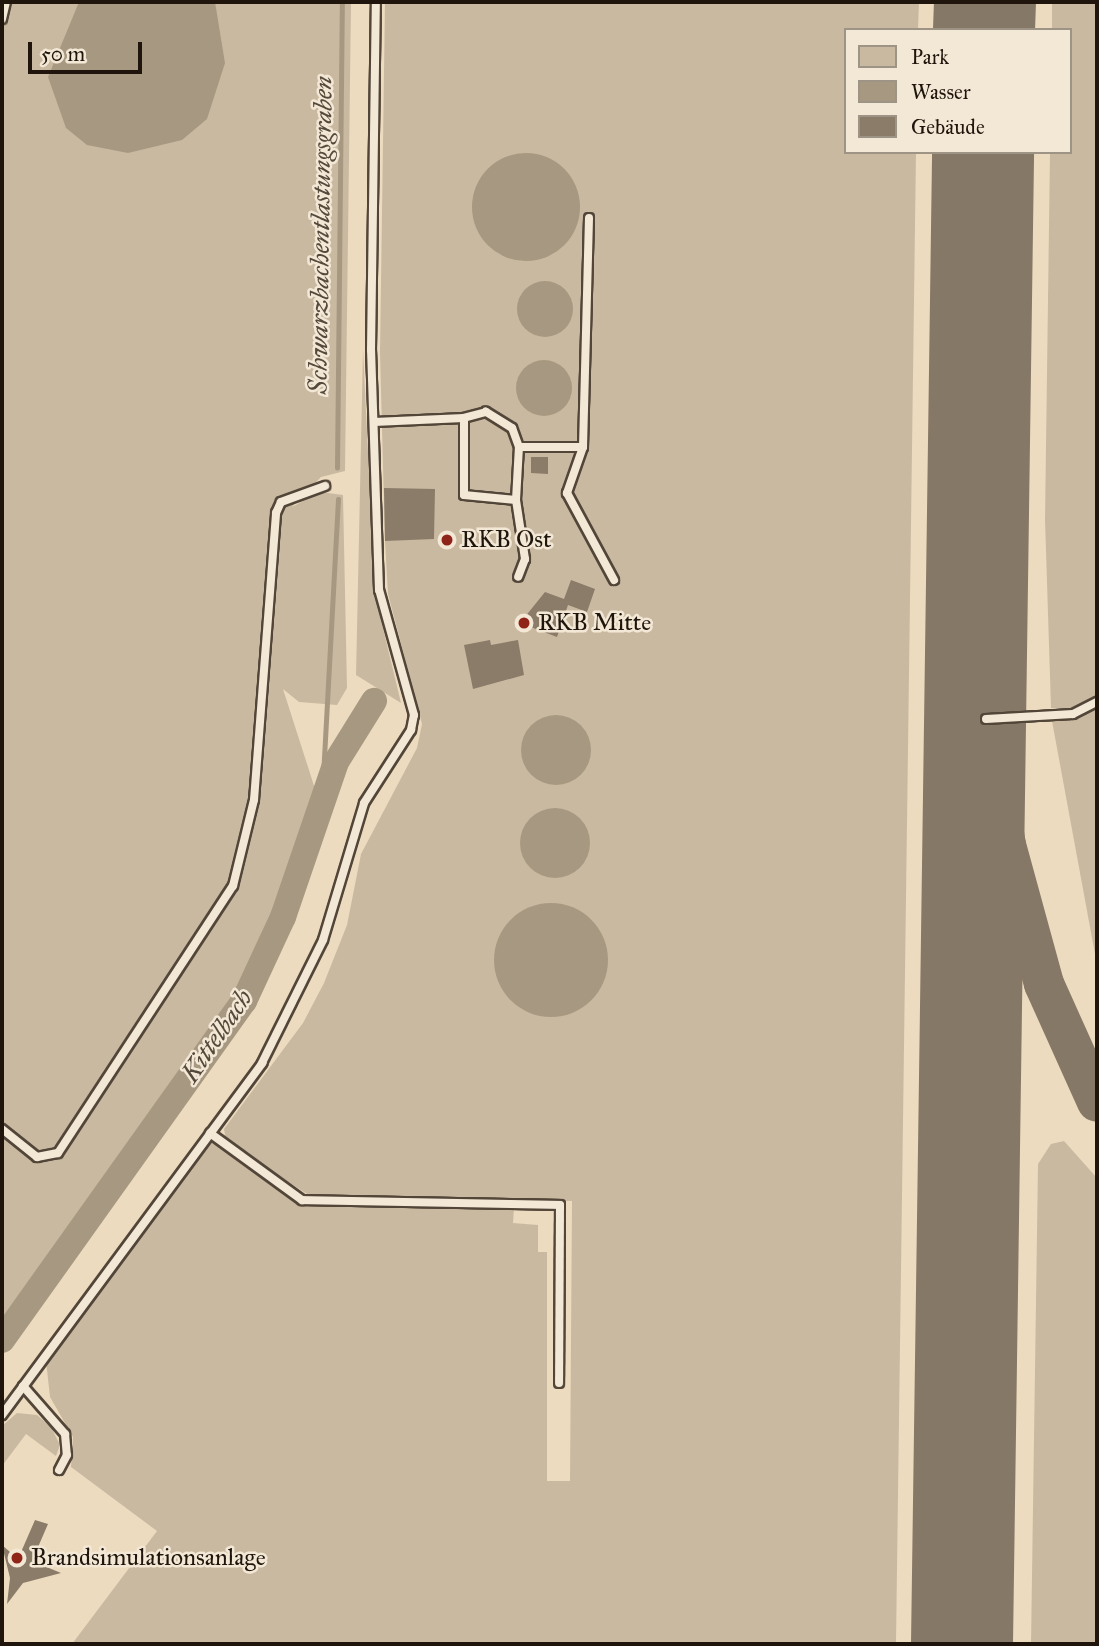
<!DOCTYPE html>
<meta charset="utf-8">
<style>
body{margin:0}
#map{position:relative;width:1099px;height:1646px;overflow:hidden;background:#eddbbf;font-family:"IM FELL Great Primer",serif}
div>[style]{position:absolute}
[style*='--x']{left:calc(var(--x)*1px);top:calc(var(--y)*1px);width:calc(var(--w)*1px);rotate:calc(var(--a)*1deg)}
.green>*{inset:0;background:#cab9a1}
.water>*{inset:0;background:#a79882}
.round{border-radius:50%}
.stream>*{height:4.5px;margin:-2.25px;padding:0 2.25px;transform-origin:2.25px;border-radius:2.25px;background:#a79882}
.river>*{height:26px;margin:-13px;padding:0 13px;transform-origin:13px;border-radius:13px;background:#a79882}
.taxiway>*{height:40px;margin:-20px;padding:0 20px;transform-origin:20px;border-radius:20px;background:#867866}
.runway>*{height:102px;margin:-51px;padding:0 51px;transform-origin:51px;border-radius:51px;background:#867866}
.building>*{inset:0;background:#8a7c69}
.roads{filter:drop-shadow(2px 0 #524639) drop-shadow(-2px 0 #524639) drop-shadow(0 2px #524639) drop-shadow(0 -2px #524639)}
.lane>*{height:8px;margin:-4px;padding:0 4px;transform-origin:4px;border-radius:4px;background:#f3e8d5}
.dots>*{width:19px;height:19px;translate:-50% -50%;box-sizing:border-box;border:4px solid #f3e8d5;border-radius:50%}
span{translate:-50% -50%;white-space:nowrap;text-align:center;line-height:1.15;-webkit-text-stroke:5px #f3e8d5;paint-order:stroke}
.poi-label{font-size:24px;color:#1f150c}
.left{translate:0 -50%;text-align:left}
.water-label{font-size:26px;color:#55493b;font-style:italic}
.frame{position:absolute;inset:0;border:4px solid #1f150c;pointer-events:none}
.legend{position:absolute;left:844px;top:28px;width:228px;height:126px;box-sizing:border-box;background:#f3e8d5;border:2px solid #9e9485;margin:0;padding:9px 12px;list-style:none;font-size:21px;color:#1f150c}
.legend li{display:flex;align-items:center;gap:14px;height:35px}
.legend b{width:35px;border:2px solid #9e9485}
.scale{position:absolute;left:28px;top:42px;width:114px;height:32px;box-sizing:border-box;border:4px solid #1f150c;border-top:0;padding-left:9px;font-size:21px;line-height:24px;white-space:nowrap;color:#1f150c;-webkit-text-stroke:5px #f3e8d5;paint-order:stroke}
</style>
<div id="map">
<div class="green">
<div style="clip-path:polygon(2px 2px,351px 2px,345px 471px,321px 477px,292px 507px,320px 492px,343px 495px,347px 688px,337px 705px,299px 702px,283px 689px,316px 792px,243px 991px,2px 1322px)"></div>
<div style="clip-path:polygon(385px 2px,919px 2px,918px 30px,845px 30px,845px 152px,916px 152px,896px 1644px,72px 1644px,157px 1531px,71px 1467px,73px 1437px,50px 1397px,46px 1361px,209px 1143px,219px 1144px,299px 1202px,514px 1208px,513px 1223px,538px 1225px,538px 1252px,547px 1252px,547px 1481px,570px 1481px,572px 1201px,310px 1196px,226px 1141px,224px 1129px,303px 1023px,324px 983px,347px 925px,361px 854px,417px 748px,422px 724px,388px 594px,385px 541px,380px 353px)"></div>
<div style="clip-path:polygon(1052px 2px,1097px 2px,1097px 696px,1071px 710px,1051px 708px,1045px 520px,1050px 152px,1069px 152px,1069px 30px,1052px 30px)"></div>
<div style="clip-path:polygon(363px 350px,375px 595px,401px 703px,356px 675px)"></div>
<div style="clip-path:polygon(1097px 707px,1097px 965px,1052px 721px)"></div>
<div style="clip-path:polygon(1064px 1141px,1097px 1178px,1097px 1644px,1031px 1644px,1038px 1164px,1051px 1144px)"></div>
<div style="clip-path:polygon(17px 1413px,37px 1415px,51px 1427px,60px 1445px,56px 1456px,26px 1434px,2px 1466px,2px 1426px)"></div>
</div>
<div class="water">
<div style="clip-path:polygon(79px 2px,215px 2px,225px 63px,207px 119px,182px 140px,128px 153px,87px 145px,66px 128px,48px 77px)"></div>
<div class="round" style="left:472px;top:153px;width:108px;height:108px"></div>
<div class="round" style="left:517px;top:281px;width:56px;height:56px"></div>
<div class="round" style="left:516px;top:360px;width:56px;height:56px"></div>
<div class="round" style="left:521px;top:715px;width:70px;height:70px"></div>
<div class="round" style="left:520px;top:808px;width:70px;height:70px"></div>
<div class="round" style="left:494px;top:903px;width:114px;height:114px"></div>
</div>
<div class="stream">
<div style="--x:337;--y:468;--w:466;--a:-89.4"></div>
<div style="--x:322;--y:795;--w:296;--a:-86.9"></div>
</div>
<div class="river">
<div style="--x:2;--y:1340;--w:417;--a:-54.5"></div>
<div style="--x:244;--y:1001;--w:93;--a:-65.1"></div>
<div style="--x:283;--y:917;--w:164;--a:-71.1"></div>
<div style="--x:336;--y:762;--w:72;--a:-58.1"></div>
</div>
<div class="taxiway">
<div style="--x:977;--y:585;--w:134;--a:86.2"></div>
<div style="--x:986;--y:719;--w:128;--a:81"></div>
<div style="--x:1006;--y:845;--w:144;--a:74.7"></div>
<div style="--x:1044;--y:984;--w:129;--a:65.8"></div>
</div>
<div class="runway">
<div style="--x:984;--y:30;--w:28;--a:-88"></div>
<div style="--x:962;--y:1644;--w:1492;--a:-89.19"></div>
</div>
<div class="building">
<div style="clip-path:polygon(531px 457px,548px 457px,548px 474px,531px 473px)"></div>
<div style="clip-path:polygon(384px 488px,435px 489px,434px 539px,385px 541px)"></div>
<div style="clip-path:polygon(571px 580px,595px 589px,587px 612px,568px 605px,557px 637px,520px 623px,545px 592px,564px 599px)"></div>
<div style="clip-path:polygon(490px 640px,491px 645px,518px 640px,524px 675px,473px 689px,464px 645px)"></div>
<div style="clip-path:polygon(35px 1520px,48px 1524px,32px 1561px,61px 1573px,23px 1583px,7px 1604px,10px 1578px,2px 1545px,18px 1559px)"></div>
</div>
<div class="roads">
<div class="lane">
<div style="--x:2;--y:19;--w:17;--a:-77"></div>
<div style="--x:374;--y:422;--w:90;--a:-2.5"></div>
<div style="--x:464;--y:418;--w:77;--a:90"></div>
<div style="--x:464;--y:495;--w:52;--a:5.5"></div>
<div style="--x:516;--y:500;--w:53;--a:-86.8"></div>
<div style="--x:519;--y:447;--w:20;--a:-110"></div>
<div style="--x:512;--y:428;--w:31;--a:-148"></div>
<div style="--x:486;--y:412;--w:23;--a:165"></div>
<div style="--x:519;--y:447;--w:64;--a:0"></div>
<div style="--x:583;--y:447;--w:229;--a:-88.5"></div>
<div style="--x:583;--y:447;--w:49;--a:109.2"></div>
<div style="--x:567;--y:493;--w:99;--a:61.6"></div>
<div style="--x:516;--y:500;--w:60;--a:81.3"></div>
<div style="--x:525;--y:559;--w:19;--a:111"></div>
<div style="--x:986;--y:719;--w:87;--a:-3.3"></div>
<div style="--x:1073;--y:714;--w:27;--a:-27"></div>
<div style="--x:2;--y:1129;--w:45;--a:38.7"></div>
<div style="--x:37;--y:1157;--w:21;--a:-11"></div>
<div style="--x:58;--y:1153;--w:319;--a:-56.8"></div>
<div style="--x:233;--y:886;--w:89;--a:-76.3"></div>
<div style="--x:254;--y:800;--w:288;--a:-85.6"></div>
<div style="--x:276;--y:513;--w:12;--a:-66"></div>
<div style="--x:281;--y:502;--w:47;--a:-20"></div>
<div style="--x:210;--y:1133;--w:114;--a:36.1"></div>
<div style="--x:302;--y:1200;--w:258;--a:1.1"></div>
<div style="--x:560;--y:1205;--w:178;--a:90.3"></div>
<div style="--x:23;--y:1386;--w:64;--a:48.8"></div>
<div style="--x:65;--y:1434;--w:21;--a:85"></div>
<div style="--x:67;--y:1455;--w:17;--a:118"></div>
<div style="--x:2;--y:1415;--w:438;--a:-53.5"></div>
<div style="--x:262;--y:1063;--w:137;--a:-63.6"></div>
<div style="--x:323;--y:940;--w:143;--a:-73.3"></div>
<div style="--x:364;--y:803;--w:87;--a:-57.2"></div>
<div style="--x:411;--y:730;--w:15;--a:-79"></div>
<div style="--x:414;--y:715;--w:130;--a:-105.6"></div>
<div style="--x:379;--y:590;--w:240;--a:-91.9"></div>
<div style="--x:371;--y:350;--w:348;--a:-89.2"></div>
</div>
</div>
<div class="dots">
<div style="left:447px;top:540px;background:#8f2418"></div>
<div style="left:524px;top:623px;background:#8f2418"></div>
<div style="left:17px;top:1558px;background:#8f2418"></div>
</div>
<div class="poi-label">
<span class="left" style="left:461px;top:540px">RKB Ost</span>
<span class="left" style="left:538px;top:623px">RKB Mitte</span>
<span class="left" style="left:31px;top:1558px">Brandsimulationsanlage</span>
</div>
<div class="water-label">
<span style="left:321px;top:235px;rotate:-89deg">Schwarzbachentlastungsgraben</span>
<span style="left:217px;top:1036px;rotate:-56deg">Kittelbach</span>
</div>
<div class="frame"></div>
<ul class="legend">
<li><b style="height:19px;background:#cab9a1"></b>Park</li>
<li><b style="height:19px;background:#a79882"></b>Wasser</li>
<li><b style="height:19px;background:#8a7c69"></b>Gebäude</li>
</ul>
<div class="scale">50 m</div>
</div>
